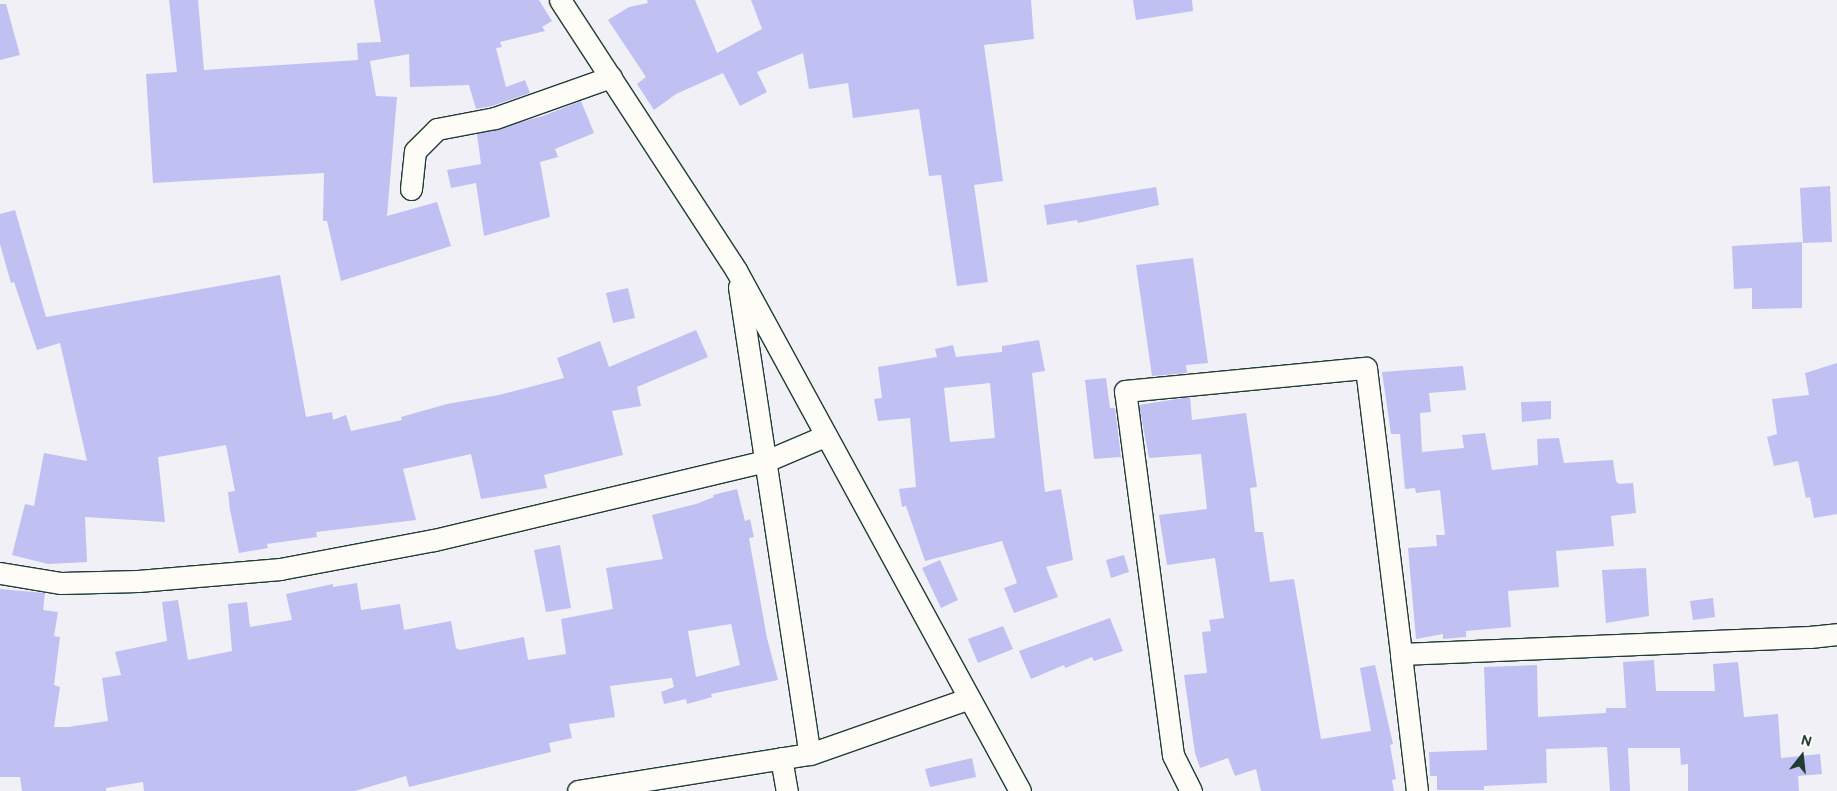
<!DOCTYPE html>
<style>
body{margin:0}
#map{position:relative;width:1837px;height:791px;overflow:hidden;background:#f1f0f6;font-family:"Balsamiq Sans",sans-serif}
div>[style]{position:absolute}
[style*='--x']{left:calc(var(--x)*1px);top:calc(var(--y)*1px);width:calc(var(--w)*1px);rotate:calc(var(--a)*1deg)}
.building>*{inset:0;background:#c0c0f2}
.roads{filter:drop-shadow(1px 0 #1f3d34) drop-shadow(-1px 0 #1f3d34) drop-shadow(0 1px #1f3d34) drop-shadow(0 -1px #1f3d34)}
.minor>*{height:21px;margin:-10.5px;padding:0 10.5px;transform-origin:10.5px;border-radius:10.5px;background:#fdfcf7}
span{translate:-50% -50%;white-space:nowrap;text-align:center;line-height:1.15;-webkit-text-stroke:4px #fdfcf7;paint-order:stroke}
.north{position:absolute;left:1777px;top:731px;width:50px;height:50px;-webkit-text-stroke:4px #fdfcf7;paint-order:stroke;rotate:16deg;font-size:14px;font-weight:700;line-height:20px;text-align:center;color:#1f3d34}
.north::after{content:'';display:block;margin:auto;width:18px;height:22px;background:#1f3d34;clip-path:polygon(50% 0,100% 100%,50% 72%,0 100%)}
</style>
<div id="map">
<div class="building">
<div style="clip-path:polygon(169px 0,198px 0,204px 70px,358px 60px,357px 43px,381px 42px,374px 0,539px 0,552px 21px,542px 27px,545px 31px,500px 42px,502px 47px,496px 48px,506px 87px,525px 80px,530px 93px,492px 106px,476px 109px,469px 85px,410px 87px,409px 54px,370px 61px,376px 96px,397px 97px,387px 216px,437px 202px,451px 246px,341px 281px,327px 221px,323px 221px,324px 173px,153px 183px,146px 74px,177px 72px)"></div>
<div style="clip-path:polygon(647px 0,695px 0,717px 53px,762px 29px,751px 0,1031px 0,1034px 39px,984px 45px,1003px 181px,974px 185px,988px 282px,957px 286px,941px 175px,929px 176px,919px 109px,853px 118px,848px 83px,809px 89px,803px 53px,757px 72px,767px 92px,740px 106px,723px 73px,676px 94px,654px 110px,637px 84px,646px 77px,608px 20px,629px 7px,648px 3px)"></div>
<div style="clip-path:polygon(1133px 0,1192px 0,1193px 11px,1136px 20px)"></div>
<div style="clip-path:polygon(0 4px,6px 4px,20px 55px,0 60px)"></div>
<div style="clip-path:polygon(581px 101px,594px 133px,555px 149px,558px 157px,540px 162px,550px 217px,484px 236px,476px 183px,451px 188px,447px 170px,481px 164px,477px 134px,543px 116px)"></div>
<div style="clip-path:polygon(1830px 186px,1832px 242px,1803px 243px,1800px 188px)"></div>
<div style="clip-path:polygon(1156px 187px,1159px 205px,1078px 223px,1077px 220px,1047px 225px,1044px 205px)"></div>
<div style="clip-path:polygon(15px 210px,46px 317px,280px 275px,306px 417px,332px 412px,333px 420px,346px 415px,351px 431px,402px 420px,401px 417px,447px 404px,499px 395px,564px 378px,557px 358px,600px 341px,609px 367px,696px 330px,708px 357px,637px 387px,641px 406px,612px 411px,623px 455px,544px 475px,547px 488px,481px 499px,471px 454px,403px 469px,416px 520px,316px 532px,317px 537px,267px 544px,268px 548px,239px 553px,230px 510px,228px 492px,235px 491px,226px 445px,158px 457px,165px 522px,85px 517px,87px 562px,48px 564px,12px 555px,25px 504px,34px 506px,44px 453px,87px 461px,60px 343px,37px 350px,14px 282px,11px 283px,0 244px,0 214px)"></div>
<div style="clip-path:polygon(1802px 242px,1802px 308px,1752px 309px,1752px 288px,1734px 289px,1732px 246px)"></div>
<div style="clip-path:polygon(1193px 258px,1208px 363px,1186px 365px,1187px 373px,1152px 376px,1136px 265px)"></div>
<div style="clip-path:polygon(628px 288px,635px 318px,613px 323px,606px 293px)"></div>
<div style="clip-path:polygon(evenodd,1039px 340px,1045px 371px,1032px 373px,1045px 492px,1061px 489px,1073px 560px,1046px 567px,1058px 597px,1014px 613px,1004px 588px,1017px 583px,1002px 541px,925px 561px,906px 506px,902px 507px,899px 489px,916px 487px,910px 418px,878px 421px,874px 399px,882px 398px,878px 367px,937px 357px,935px 349px,953px 345px,956px 357px,1002px 352px,1002px 346px,1039px 340px,990px 383px,995px 438px,950px 442px,944px 388px,990px 383px)"></div>
<div style="clip-path:polygon(1837px 363px,1837px 514px,1814px 518px,1810px 497px,1806px 498px,1798px 461px,1774px 466px,1767px 437px,1777px 434px,1772px 399px,1809px 395px,1805px 373px)"></div>
<div style="clip-path:polygon(1463px 366px,1466px 390px,1429px 393px,1431px 412px,1420px 413px,1422px 452px,1464px 448px,1462px 435px,1485px 433px,1492px 470px,1538px 465px,1537px 439px,1559px 438px,1564px 463px,1613px 460px,1616px 481px,1619px 484px,1633px 483px,1636px 513px,1611px 516px,1614px 546px,1556px 551px,1559px 587px,1508px 591px,1511px 627px,1466px 631px,1466px 637px,1443px 639px,1443px 634px,1416px 639px,1408px 548px,1437px 546px,1436px 535px,1445px 535px,1440px 490px,1416px 493px,1415px 488px,1405px 489px,1400px 434px,1391px 434px,1382px 372px)"></div>
<div style="clip-path:polygon(1106px 378px,1110px 408px,1115px 408px,1121px 457px,1094px 459px,1085px 380px)"></div>
<div style="clip-path:polygon(1190px 397px,1192px 420px,1246px 413px,1257px 487px,1250px 488px,1255px 532px,1263px 532px,1270px 582px,1294px 579px,1321px 739px,1371px 731px,1360px 668px,1375px 665px,1393px 744px,1390px 745px,1396px 779px,1392px 780px,1394px 791px,1261px 791px,1256px 769px,1235px 776px,1228px 758px,1200px 768px,1195px 753px,1184px 675px,1207px 673px,1202px 632px,1211px 631px,1209px 620px,1224px 618px,1215px 558px,1167px 565px,1159px 515px,1207px 509px,1201px 454px,1149px 458px,1139px 405px)"></div>
<div style="clip-path:polygon(1551px 401px,1551px 419px,1522px 422px,1521px 402px)"></div>
<div style="clip-path:polygon(evenodd,737px 489px,745px 521px,750px 519px,754px 537px,749px 538px,767px 638px,778px 680px,711px 694px,712px 697px,687px 704px,686px 699px,664px 704px,661px 692px,674px 687px,672px 678px,610px 686px,615px 717px,569px 724px,572px 738px,549px 743px,551px 752px,409px 787px,406px 776px,355px 791px,144px 791px,143px 782px,106px 788px,106px 791px,22px 791px,20px 777px,0 777px,0 589px,45px 593px,43px 610px,58px 612px,54px 636px,60px 637px,54px 685px,60px 687px,54px 727px,68px 727px,108px 721px,102px 678px,121px 675px,115px 652px,167px 641px,162px 602px,178px 600px,188px 660px,232px 651px,228px 604px,247px 602px,250px 627px,292px 620px,286px 594px,333px 584px,333px 587px,357px 583px,361px 610px,400px 604px,404px 630px,451px 621px,456px 648px,460px 650px,524px 637px,528px 660px,566px 654px,561px 619px,613px 609px,606px 568px,663px 559px,652px 515px,696px 504px,714px 497px,713px 495px,737px 489px,731px 624px,740px 665px,696px 677px,688px 631px,731px 624px)"></div>
<div style="clip-path:polygon(560px 545px,571px 608px,546px 612px,534px 550px)"></div>
<div style="clip-path:polygon(1124px 555px,1129px 572px,1111px 578px,1106px 560px)"></div>
<div style="clip-path:polygon(940px 560px,958px 600px,941px 608px,922px 568px)"></div>
<div style="clip-path:polygon(1646px 568px,1649px 616px,1606px 623px,1602px 570px)"></div>
<div style="clip-path:polygon(1713px 598px,1715px 617px,1693px 620px,1690px 601px)"></div>
<div style="clip-path:polygon(1110px 618px,1123px 651px,1094px 661px,1092px 657px,1065px 668px,1064px 665px,1031px 679px,1019px 651px)"></div>
<div style="clip-path:polygon(1003px 626px,1013px 649px,978px 663px,968px 639px)"></div>
<div style="clip-path:polygon(1654px 660px,1656px 691px,1715px 691px,1713px 664px,1738px 662px,1744px 717px,1778px 714px,1781px 758px,1820px 754px,1822px 774px,1798px 776px,1799px 791px,1688px 791px,1688px 764px,1681px 765px,1680px 748px,1628px 748px,1630px 791px,1610px 791px,1607px 747px,1546px 749px,1547px 783px,1484px 786px,1484px 790px,1437px 790px,1437px 776px,1430px 776px,1429px 752px,1487px 750px,1484px 667px,1537px 665px,1538px 717px,1606px 713px,1606px 708px,1626px 708px,1623px 662px)"></div>
<div style="clip-path:polygon(972px 758px,976px 777px,930px 787px,925px 769px)"></div>
</div>
<div class="roads">
<div class="minor">
<div style="--x:560;--y:0;--w:322;--a:56.9"></div>
<div style="--x:736;--y:270;--w:593;--a:61.4"></div>
<div style="--x:411;--y:189;--w:38;--a:-84"></div>
<div style="--x:415;--y:151;--w:31;--a:-45"></div>
<div style="--x:437;--y:129;--w:59;--a:-10.7"></div>
<div style="--x:495;--y:118;--w:123;--a:-19.5"></div>
<div style="--x:739;--y:287;--w:472;--a:81.4"></div>
<div style="--x:0;--y:573;--w:62;--a:9.3"></div>
<div style="--x:61;--y:583;--w:77;--a:-1.5"></div>
<div style="--x:138;--y:581;--w:143;--a:-4.8"></div>
<div style="--x:280;--y:569;--w:157;--a:-10.7"></div>
<div style="--x:434;--y:540;--w:341;--a:-13.4"></div>
<div style="--x:766;--y:461;--w:64;--a:-23"></div>
<div style="--x:781;--y:758;--w:34;--a:80"></div>
<div style="--x:578;--y:791;--w:235;--a:-9.1"></div>
<div style="--x:810;--y:754;--w:166;--a:-19.3"></div>
<div style="--x:1191;--y:791;--w:40;--a:-116.6"></div>
<div style="--x:1173;--y:755;--w:367;--a:-97.5"></div>
<div style="--x:1125;--y:391;--w:242;--a:-5.5"></div>
<div style="--x:1366;--y:368;--w:288;--a:83"></div>
<div style="--x:1417;--y:791;--w:138;--a:-96.7"></div>
<div style="--x:1401;--y:654;--w:409;--a:-2.4"></div>
<div style="--x:1810;--y:637;--w:27;--a:-6"></div>
</div>
</div>
<div class="north">N</div>
</div>
